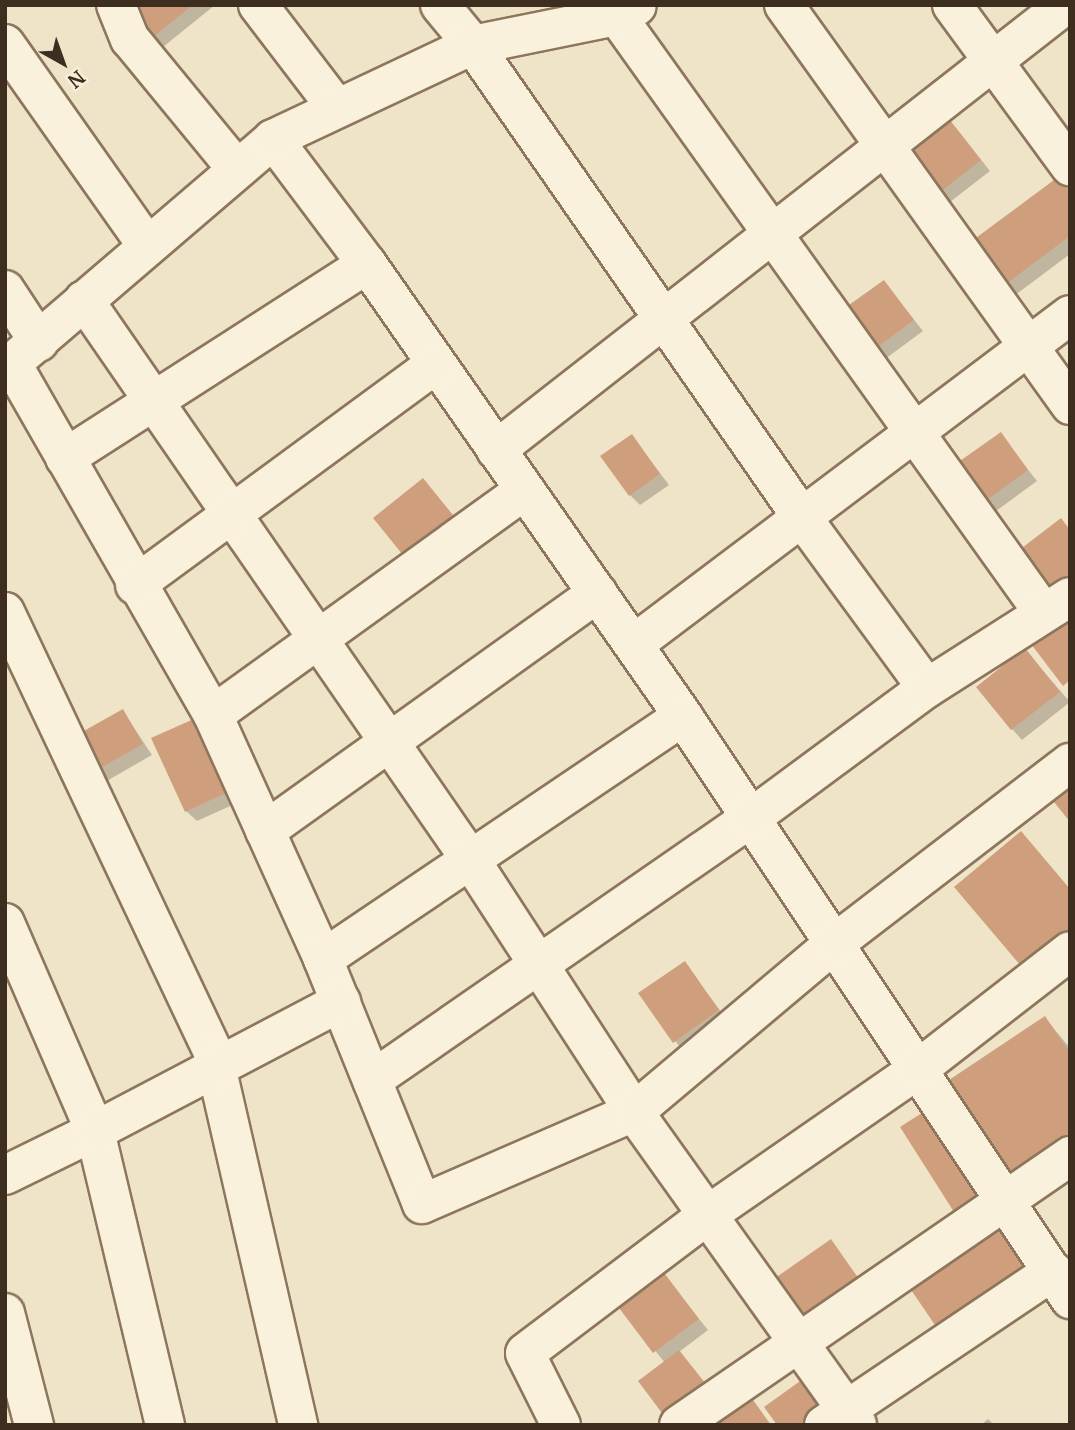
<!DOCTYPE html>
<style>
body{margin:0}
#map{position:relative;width:1075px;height:1430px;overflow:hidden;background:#f0e4c8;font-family:Merriweather,serif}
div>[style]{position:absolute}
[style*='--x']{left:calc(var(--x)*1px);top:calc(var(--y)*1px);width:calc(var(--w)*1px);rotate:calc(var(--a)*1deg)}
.shadow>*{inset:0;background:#0003}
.building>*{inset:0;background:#cf9f7d}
.roads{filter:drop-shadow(2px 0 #8d765c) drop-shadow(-2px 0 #8d765c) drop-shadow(0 2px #8d765c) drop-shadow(0 -2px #8d765c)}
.minor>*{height:38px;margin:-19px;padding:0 19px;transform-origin:19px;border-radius:19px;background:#faf1dc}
span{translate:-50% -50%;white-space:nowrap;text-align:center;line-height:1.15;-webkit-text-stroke:5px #f7eed8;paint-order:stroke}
.frame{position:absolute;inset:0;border:7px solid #3d2e20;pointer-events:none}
.north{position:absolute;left:28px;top:28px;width:70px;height:70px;-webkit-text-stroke:5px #f7eed8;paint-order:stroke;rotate:140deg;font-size:19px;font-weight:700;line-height:28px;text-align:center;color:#3d2e20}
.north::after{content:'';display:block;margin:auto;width:24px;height:32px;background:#3d2e20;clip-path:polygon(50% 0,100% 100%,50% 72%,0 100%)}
</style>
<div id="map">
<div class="shadow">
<div style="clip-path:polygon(128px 5px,215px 5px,163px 47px)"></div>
<div style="clip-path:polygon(956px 128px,990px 171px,950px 202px,940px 192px)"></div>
<div style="clip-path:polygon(1058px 179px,1070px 191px,1070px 254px,1014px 296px,1003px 286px)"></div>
<div style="clip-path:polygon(884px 282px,923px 331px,881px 362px,871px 352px)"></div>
<div style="clip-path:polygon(1000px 434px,1037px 481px,996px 511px,985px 501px)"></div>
<div style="clip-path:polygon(632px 436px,669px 485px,640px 505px,630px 495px)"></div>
<div style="clip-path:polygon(1025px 650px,1070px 702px,1022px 740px,1012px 729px)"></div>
<div style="clip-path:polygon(123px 711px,152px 755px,105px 782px,95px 771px)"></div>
<div style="clip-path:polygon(195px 720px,239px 802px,197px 821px,186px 811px)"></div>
<div style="clip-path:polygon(685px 964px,728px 1021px,684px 1053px,641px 994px)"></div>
<div style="clip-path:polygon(1045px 1018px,1070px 1048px,1070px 1162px)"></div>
<div style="clip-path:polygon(831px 1242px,872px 1296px,811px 1338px)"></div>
<div style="clip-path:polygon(662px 1273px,708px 1330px,679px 1352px,722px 1404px,665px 1363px,619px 1305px)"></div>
<div style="clip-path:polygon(988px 1419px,994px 1425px,981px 1425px)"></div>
</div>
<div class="building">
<div style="clip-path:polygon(126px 5px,193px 5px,152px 38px)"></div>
<div style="clip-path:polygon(946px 115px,981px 160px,939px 193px,903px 148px)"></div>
<div style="clip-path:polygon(1058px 177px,1070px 192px,1070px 236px,1002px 287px,969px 243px)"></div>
<div style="clip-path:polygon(884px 280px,914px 320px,869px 353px,839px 312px)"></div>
<div style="clip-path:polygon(1001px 432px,1028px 470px,984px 502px,957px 463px)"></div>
<div style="clip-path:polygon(632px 434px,660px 474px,629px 496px,600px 456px)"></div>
<div style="clip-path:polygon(423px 478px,461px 525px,411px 565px,373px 518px)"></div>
<div style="clip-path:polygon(1061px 518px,1070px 530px,1070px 587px,1049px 602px,1014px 554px)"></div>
<div style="clip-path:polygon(1070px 615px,1070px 680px,1063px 686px,1031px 644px)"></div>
<div style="clip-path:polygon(1025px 648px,1060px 692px,1011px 730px,976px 687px)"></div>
<div style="clip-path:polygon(123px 709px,143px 744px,93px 772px,73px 737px)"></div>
<div style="clip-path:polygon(196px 718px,230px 791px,185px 812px,151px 738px)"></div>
<div style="clip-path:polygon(1070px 790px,1070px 822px,1054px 802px)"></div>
<div style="clip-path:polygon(1021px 831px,1070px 889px,1070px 937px,1027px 973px,954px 887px)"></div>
<div style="clip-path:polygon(685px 961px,719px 1010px,673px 1043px,638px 993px)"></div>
<div style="clip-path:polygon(1045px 1016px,1070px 1053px,1070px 1137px,1013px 1175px,949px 1080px)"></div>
<div style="clip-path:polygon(928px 1109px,982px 1195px,954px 1212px,900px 1127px)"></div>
<div style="clip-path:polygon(998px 1214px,1034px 1268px,939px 1331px,903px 1278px)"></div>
<div style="clip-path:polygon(831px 1239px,863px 1285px,799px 1329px,768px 1283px)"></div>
<div style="clip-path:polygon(662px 1270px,699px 1319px,653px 1353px,616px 1304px)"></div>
<div style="clip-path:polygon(679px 1350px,713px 1393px,671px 1425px,638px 1381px)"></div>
<div style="clip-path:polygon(810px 1374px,834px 1407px,809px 1425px,777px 1425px,764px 1407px)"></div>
<div style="clip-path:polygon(746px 1390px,771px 1425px,703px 1425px)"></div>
</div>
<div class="roads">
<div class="minor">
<div style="--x:116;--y:5;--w:37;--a:68"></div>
<div style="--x:130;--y:39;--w:166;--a:50.6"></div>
<div style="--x:258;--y:5;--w:128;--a:52.6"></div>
<div style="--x:440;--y:5;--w:52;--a:50.5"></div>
<div style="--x:473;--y:45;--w:574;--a:55.15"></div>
<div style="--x:801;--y:516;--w:213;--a:53.8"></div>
<div style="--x:609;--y:5;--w:746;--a:54.44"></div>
<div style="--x:784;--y:5;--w:492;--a:54.4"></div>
<div style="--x:952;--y:5;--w:200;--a:53.8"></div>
<div style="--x:5;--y:44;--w:245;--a:54.8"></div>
<div style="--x:273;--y:139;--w:156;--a:53.1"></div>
<div style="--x:367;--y:264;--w:552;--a:55.04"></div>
<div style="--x:683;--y:716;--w:700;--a:56.42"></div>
<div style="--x:5;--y:290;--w:62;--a:56.8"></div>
<div style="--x:84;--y:300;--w:679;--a:55.37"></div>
<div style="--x:470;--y:859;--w:302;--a:57"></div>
<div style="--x:634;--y:1112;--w:384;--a:54.5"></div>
<div style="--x:12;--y:364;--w:404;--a:60.2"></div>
<div style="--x:213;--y:715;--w:268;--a:65.7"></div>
<div style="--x:323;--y:959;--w:264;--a:68"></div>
<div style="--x:422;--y:1204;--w:231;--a:-23.5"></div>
<div style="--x:634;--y:1112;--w:263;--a:-40.1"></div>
<div style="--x:835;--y:943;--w:296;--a:-37.5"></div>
<div style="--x:5;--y:369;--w:353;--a:-40.6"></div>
<div style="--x:273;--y:139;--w:221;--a:-25.2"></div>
<div style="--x:473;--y:45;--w:147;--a:-11.4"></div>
<div style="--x:617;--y:16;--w:22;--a:-27"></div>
<div style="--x:496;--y:450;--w:722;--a:-38.03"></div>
<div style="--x:65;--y:458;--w:359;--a:-32.7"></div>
<div style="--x:135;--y:585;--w:373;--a:-36.3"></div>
<div style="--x:5;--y:612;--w:488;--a:64.7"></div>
<div style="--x:213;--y:1053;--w:382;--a:77.1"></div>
<div style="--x:634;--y:644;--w:546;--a:-37.04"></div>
<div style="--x:213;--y:715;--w:383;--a:-35.8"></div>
<div style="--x:265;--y:831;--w:409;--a:-35.6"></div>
<div style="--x:5;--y:923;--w:227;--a:66.6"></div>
<div style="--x:95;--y:1131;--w:100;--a:153.9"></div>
<div style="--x:323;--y:959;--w:434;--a:-34"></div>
<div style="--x:372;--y:1080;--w:461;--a:-34.7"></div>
<div style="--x:751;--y:818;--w:219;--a:-36.5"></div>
<div style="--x:927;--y:688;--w:169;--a:-32.5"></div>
<div style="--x:5;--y:1313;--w:116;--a:75.5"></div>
<div style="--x:165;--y:1425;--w:302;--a:-103.4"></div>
<div style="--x:95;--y:1131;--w:278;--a:-27.7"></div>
<div style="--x:561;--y:1425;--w:80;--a:-116.6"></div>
<div style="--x:525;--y:1353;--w:227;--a:-37.1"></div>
<div style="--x:706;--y:1216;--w:258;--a:-34.7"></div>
<div style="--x:918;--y:1069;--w:192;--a:-37.8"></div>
<div style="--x:679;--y:1425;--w:475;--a:-34.5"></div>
<div style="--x:824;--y:1425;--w:276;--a:-33.9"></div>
</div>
</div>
<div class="frame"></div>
<div class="north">N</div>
</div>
